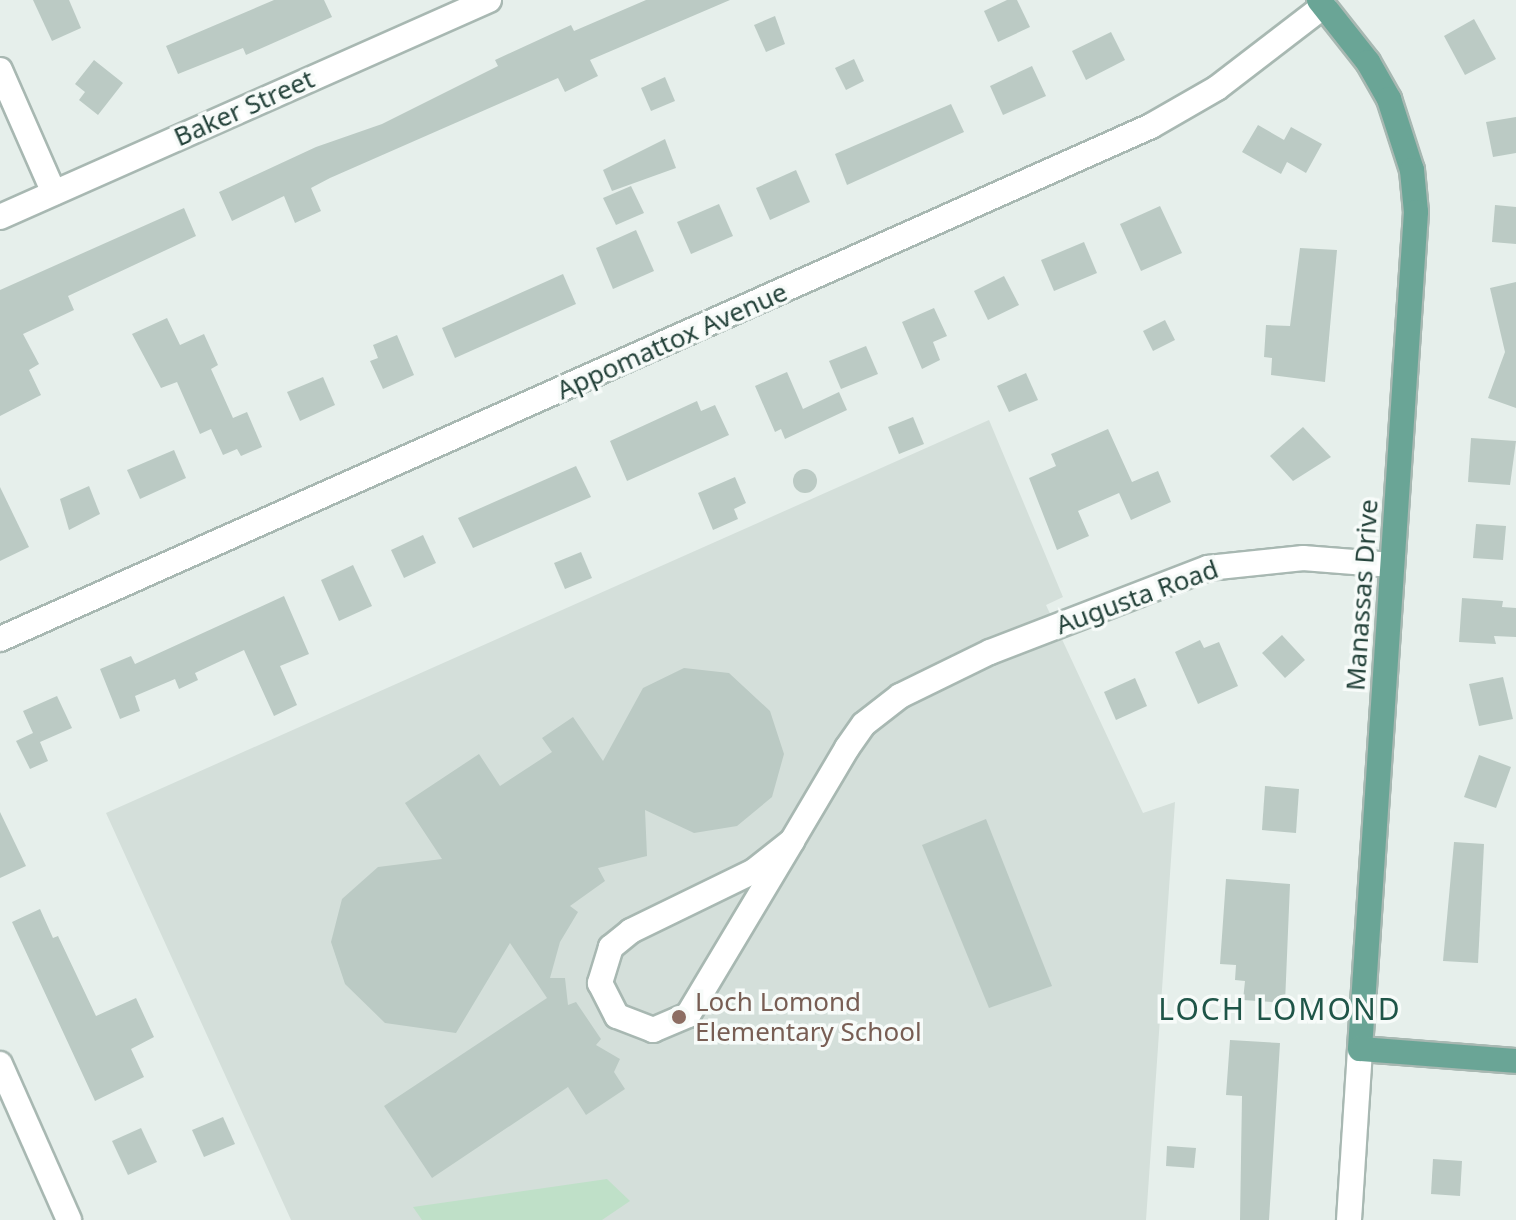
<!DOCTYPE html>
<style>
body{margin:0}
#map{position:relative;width:1516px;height:1220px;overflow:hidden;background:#e6efeb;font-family:"Noto Sans",sans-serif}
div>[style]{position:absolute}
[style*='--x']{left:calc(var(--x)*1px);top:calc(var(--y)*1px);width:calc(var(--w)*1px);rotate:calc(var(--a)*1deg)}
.built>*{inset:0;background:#d4dfda}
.green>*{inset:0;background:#bfe0c8}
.building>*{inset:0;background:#bbcac4}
.round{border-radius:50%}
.roads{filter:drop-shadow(2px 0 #a8b8b2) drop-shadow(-2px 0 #a8b8b2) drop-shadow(0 2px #a8b8b2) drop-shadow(0 -2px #a8b8b2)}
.minor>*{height:24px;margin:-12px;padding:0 12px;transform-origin:12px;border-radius:12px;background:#fff}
.major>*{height:24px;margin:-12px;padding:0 12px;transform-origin:12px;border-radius:12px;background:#6aa596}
.dots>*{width:22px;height:22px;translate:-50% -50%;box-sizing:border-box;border:4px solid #f7fbf9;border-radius:50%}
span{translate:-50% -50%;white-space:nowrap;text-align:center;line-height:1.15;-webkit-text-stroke:7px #f7fbf9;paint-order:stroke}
.street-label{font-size:26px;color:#24423a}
.education-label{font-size:26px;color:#785e54}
.left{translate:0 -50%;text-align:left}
.quarter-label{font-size:30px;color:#1f5548;letter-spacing:2px}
</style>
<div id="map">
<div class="built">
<div style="clip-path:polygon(989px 420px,1063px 597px,1046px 605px,1143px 813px,1175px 802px,1146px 1220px,291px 1220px,106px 813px)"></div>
</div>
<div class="green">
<div style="clip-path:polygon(607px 1179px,630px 1201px,602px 1220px,422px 1220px,413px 1207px)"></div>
</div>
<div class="building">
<div style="clip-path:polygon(33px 0,69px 0,81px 28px,52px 41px)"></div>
<div style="clip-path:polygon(274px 0,324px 0,332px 17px,246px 55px,243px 48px,178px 74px,166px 46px)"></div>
<div style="clip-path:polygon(646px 0,730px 0,590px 60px,598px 76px,565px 92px,558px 78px,330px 178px,311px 188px,321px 211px,295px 223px,284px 196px,232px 221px,219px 192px,316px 147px,382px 124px,498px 66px,495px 60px,571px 25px,574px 31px)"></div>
<div style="clip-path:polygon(1007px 0,1017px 0,1030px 27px,998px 42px,984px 11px)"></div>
<div style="clip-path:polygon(775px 16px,785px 44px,766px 52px,754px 25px)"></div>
<div style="clip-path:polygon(1474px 19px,1496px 59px,1465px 75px,1444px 36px)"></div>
<div style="clip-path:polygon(1111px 32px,1125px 60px,1086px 80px,1072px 51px)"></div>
<div style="clip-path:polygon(854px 59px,864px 81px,846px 90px,835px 68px)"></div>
<div style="clip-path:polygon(94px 60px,123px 83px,98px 115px,79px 100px,85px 92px,75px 84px)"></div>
<div style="clip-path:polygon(1032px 66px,1046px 96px,1003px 115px,990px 86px)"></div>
<div style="clip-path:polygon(665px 77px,675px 101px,651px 111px,641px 88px)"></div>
<div style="clip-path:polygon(951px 104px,964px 132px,847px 185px,835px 154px)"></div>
<div style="clip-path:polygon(1516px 117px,1516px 153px,1493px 157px,1486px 122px)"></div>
<div style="clip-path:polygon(1258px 125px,1284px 140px,1291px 127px,1322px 144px,1306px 173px,1287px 162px,1281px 174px,1242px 152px)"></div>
<div style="clip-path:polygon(665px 139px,676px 168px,612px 191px,603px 170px)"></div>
<div style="clip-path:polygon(796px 170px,810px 202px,770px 220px,756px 188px)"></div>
<div style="clip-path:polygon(631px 186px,644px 213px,616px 225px,603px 198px)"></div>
<div style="clip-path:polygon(719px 204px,733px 236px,691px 254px,677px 222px)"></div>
<div style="clip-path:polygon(1495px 205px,1516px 207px,1516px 244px,1492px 242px)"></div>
<div style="clip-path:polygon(1160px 206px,1182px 253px,1141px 271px,1120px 224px)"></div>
<div style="clip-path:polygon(184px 208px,196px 236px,68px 296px,74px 310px,23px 334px,39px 364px,29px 370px,41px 395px,0 416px,0 290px)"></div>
<div style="clip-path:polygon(636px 230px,654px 271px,613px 289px,596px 248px)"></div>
<div style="clip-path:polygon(1084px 242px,1097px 273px,1054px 291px,1041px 260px)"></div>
<div style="clip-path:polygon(1300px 248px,1337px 250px,1325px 382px,1271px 375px,1272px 358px,1264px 357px,1266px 325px,1290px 326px)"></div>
<div style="clip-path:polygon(563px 274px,576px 304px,455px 358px,442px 328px)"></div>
<div style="clip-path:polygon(1004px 276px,1019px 305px,988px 320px,974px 291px)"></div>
<div style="clip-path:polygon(1516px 282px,1516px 408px,1488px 398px,1505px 352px,1490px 288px)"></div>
<div style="clip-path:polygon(934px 308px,947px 336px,933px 342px,940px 360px,922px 369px,902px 322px)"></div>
<div style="clip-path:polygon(167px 318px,180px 345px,204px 334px,218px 365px,211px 369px,233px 418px,247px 412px,262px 447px,241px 456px,237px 449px,223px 455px,211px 429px,200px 434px,177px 382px,161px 388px,132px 334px)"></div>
<div style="clip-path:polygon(1165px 320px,1175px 340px,1153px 351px,1143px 331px)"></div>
<div style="clip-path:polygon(397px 335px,414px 375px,383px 389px,370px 361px,378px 358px,373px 345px)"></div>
<div style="clip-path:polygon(866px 346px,878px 374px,841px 389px,829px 361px)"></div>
<div style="clip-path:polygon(787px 372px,803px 409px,839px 392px,847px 410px,785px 439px,781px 429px,775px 432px,755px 386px)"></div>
<div style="clip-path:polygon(1026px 373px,1038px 400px,1009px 412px,997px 386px)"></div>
<div style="clip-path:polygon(323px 377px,335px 405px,300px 421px,287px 392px)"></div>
<div style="clip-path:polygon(697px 401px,701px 411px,715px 405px,729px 435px,627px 481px,610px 441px)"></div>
<div style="clip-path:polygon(913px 417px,924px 444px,899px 454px,888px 427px)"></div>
<div style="clip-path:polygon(1303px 427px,1331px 457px,1293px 481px,1270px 456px)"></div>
<div style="clip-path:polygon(1108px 429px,1132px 482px,1158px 471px,1171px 502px,1131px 520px,1119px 493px,1078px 511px,1089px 536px,1057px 550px,1029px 478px,1056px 466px,1051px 454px)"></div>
<div style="clip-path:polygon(1471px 438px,1516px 441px,1510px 485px,1468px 482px)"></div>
<div style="clip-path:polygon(174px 450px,186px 478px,140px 499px,127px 470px)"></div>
<div style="clip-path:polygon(576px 466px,591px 497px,473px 548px,458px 518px)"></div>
<div class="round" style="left:793px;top:469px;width:24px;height:24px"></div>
<div style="clip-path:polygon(735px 477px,746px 503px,734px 509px,738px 519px,713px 530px,698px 493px)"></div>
<div style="clip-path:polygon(89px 486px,100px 514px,69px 530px,60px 499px)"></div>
<div style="clip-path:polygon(0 487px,29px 547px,0 561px)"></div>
<div style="clip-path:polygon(1476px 524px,1506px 526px,1503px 560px,1473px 558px)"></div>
<div style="clip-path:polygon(423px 535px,436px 563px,404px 578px,391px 550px)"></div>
<div style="clip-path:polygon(581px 552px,592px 578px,565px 589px,554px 563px)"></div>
<div style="clip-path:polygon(353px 565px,372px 606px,339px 621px,321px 580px)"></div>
<div style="clip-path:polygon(284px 596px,309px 654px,280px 666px,297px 705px,274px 716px,244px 650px,195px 673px,198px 680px,179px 689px,175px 679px,135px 696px,140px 711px,120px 719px,100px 669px,131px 656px,135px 664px)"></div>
<div style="clip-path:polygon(1462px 598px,1503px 601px,1502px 607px,1516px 608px,1516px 637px,1494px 636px,1496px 644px,1459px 642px)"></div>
<div style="clip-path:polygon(1282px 635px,1305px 660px,1285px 678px,1262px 653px)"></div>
<div style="clip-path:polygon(1200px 640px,1204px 648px,1219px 642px,1238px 686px,1198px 704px,1175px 652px)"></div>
<div style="clip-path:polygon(684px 668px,729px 673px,770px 711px,784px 754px,772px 797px,737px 826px,694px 833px,645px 810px,647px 856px,598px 868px,605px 881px,570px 906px,578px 912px,560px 942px,550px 978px,565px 978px,568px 1005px,576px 1002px,601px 1039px,596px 1045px,620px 1059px,614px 1072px,625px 1089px,586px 1115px,568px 1087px,432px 1178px,384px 1106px,547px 998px,510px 943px,456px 1033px,385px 1023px,345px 984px,331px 942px,342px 899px,378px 867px,442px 859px,405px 803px,479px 754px,500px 786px,552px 752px,542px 738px,573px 717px,603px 761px,643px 688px)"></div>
<div style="clip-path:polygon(1503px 677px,1513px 719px,1479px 726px,1469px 684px)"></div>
<div style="clip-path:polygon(1135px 678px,1147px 706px,1116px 720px,1104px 692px)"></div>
<div style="clip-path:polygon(57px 696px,72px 728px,40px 742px,48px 761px,30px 769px,16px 741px,33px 733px,23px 711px)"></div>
<div style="clip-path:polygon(1479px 755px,1511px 767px,1496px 808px,1464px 797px)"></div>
<div style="clip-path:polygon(1265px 786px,1299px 789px,1296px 833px,1262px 830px)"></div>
<div style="clip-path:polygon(0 812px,26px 866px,0 878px)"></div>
<div style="clip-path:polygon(986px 819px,1052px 986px,989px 1008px,922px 845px)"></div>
<div style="clip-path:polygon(1454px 842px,1484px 844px,1478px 963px,1443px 961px)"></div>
<div style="clip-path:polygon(1226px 879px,1290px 884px,1285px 1003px,1243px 1000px,1245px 981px,1235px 980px,1236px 965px,1220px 964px)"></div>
<div style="clip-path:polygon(40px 909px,53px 938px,58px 936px,96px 1016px,136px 998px,154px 1037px,131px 1049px,144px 1077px,95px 1101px,12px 922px)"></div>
<div style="clip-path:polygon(1230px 1040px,1280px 1043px,1269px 1220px,1240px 1220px,1242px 1096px,1226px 1095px)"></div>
<div style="clip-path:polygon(223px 1117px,235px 1144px,204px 1157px,192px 1130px)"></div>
<div style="clip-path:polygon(141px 1128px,157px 1162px,128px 1175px,112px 1141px)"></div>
<div style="clip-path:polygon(1167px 1146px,1196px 1148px,1194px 1168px,1166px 1166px)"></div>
<div style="clip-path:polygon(1433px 1159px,1462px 1161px,1460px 1196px,1431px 1194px)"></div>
</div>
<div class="roads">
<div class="minor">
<div style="--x:0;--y:70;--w:134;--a:66.3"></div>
<div style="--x:0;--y:217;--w:535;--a:-23.93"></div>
<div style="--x:0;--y:639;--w:1260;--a:-24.02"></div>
<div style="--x:1151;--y:126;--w:76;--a:-29.9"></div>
<div style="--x:1217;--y:88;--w:135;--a:-37.5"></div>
<div style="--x:792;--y:841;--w:48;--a:141.7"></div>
<div style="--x:754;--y:871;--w:137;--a:154"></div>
<div style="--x:631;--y:931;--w:26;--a:141"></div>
<div style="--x:611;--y:947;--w:38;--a:107"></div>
<div style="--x:600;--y:983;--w:37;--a:63"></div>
<div style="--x:617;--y:1016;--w:39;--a:21"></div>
<div style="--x:653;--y:1030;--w:38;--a:-23"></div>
<div style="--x:688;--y:1015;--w:203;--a:-59.1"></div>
<div style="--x:792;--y:841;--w:108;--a:-59.4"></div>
<div style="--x:847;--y:748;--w:29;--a:-55"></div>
<div style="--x:864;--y:724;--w:46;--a:-37.9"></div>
<div style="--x:900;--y:696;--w:100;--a:-26.1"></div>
<div style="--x:990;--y:652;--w:234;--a:-21.1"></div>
<div style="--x:1208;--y:568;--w:96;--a:-6"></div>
<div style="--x:1303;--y:558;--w:89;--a:4.5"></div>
<div style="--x:0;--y:1064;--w:171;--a:66.1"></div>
<div style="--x:1349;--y:1220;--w:171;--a:-86.3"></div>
</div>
<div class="major">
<div style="--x:1319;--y:0;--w:79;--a:51.7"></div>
<div style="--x:1368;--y:62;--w:43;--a:60.4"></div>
<div style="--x:1389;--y:99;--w:75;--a:72.1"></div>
<div style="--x:1412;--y:170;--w:42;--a:84.6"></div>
<div style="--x:1416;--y:212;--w:839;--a:93.83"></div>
<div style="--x:1360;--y:1049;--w:156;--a:4.4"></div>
</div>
</div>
<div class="dots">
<div style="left:679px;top:1017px;background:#8d6e63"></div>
</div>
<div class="street-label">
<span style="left:244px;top:108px;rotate:-24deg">Baker Street</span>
<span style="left:672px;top:341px;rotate:-24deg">Appomattox Avenue</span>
<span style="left:1362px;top:595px;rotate:-86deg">Manassas Drive</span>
<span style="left:1137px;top:597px;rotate:-20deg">Augusta Road</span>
</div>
<div class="education-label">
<span class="left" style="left:695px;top:1017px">Loch Lomond<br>Elementary School</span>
</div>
<div class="quarter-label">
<span style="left:1280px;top:1009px">LOCH LOMOND</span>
</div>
</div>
